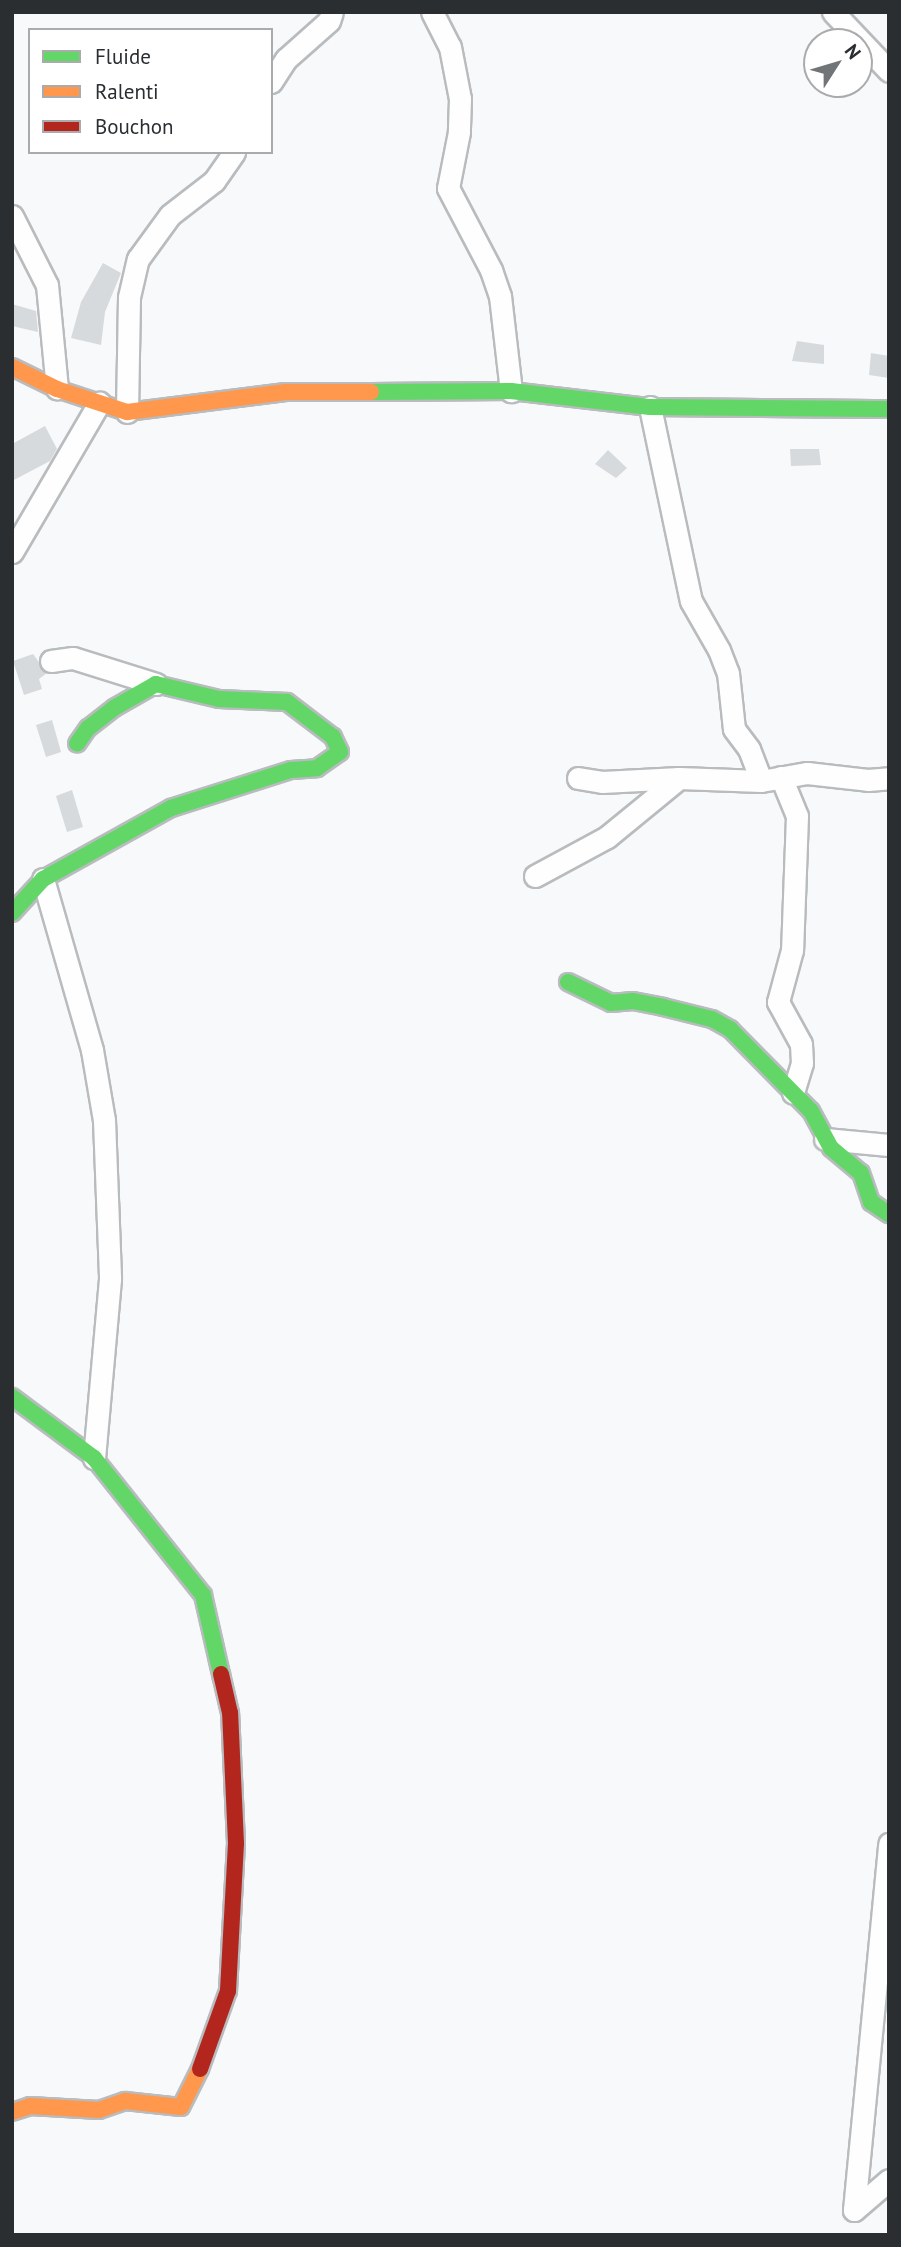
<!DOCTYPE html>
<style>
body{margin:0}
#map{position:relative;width:901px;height:2247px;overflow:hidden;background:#f7f9fb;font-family:"PT Sans",sans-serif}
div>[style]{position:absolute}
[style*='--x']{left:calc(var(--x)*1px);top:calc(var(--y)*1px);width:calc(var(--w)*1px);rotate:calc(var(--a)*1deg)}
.building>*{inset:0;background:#d7dadd}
.roads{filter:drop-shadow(2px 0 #b9bcbe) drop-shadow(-2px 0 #b9bcbe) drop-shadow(0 2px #b9bcbe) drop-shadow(0 -2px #b9bcbe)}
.street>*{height:21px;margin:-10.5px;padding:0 10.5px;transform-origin:10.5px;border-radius:10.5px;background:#fefefe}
.fast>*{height:16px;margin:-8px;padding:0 8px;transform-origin:8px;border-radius:8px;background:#63d668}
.slow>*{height:16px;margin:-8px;padding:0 8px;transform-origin:8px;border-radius:8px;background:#ff974d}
.jam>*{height:16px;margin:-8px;padding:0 8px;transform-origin:8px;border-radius:8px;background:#b3261e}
span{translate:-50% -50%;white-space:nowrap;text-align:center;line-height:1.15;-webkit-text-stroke:7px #fff;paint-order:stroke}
.frame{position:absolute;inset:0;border:14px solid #2a2e31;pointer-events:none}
.legend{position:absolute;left:28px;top:28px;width:245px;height:126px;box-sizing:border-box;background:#fff;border:2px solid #aaabad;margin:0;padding:9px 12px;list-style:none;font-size:21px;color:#2a2e31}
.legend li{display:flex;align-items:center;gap:14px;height:35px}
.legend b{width:35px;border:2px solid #aaabad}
.north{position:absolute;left:803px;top:28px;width:70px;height:70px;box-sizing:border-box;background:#fff;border:2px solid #aaabad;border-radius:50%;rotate:53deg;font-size:19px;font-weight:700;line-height:28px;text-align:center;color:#2a2e31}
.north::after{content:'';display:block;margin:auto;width:24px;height:32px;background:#727578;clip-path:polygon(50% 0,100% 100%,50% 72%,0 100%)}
</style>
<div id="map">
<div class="building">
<div style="clip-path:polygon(103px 263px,121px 273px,105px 312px,101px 345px,71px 338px,81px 302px)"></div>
<div style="clip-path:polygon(12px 304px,36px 311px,38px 332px,12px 326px)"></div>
<div style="clip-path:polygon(797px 341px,824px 345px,824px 364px,792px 361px)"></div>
<div style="clip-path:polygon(871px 353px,889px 356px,889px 378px,869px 375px)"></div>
<div style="clip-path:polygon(45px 426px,57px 449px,50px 461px,12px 481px,12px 444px)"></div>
<div style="clip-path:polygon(790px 449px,819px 449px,821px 465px,791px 466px)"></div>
<div style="clip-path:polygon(608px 450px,627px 468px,616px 478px,595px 464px)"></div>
<div style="clip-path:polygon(33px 654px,47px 673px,39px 679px,42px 689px,24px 695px,13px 661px)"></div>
<div style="clip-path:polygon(52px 720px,61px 752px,46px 757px,36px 725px)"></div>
<div style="clip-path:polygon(72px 790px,83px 827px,67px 832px,56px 796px)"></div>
</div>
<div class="roads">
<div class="street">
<div style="--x:432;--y:12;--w:39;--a:63"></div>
<div style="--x:450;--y:47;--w:53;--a:79.1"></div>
<div style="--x:460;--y:99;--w:33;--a:92"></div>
<div style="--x:459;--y:132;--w:57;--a:101.1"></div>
<div style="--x:448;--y:188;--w:93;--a:62.3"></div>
<div style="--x:491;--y:270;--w:28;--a:71"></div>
<div style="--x:500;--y:296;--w:96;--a:83.4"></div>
<div style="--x:833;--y:12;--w:81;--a:46.5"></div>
<div style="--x:271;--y:82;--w:27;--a:-57"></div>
<div style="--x:286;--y:59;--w:57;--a:-41.5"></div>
<div style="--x:329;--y:21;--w:9;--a:-72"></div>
<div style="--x:12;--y:216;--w:77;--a:63.1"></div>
<div style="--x:47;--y:285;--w:104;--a:84.5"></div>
<div style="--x:650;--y:407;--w:198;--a:78.1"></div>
<div style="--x:691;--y:601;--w:56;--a:60.3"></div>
<div style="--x:719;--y:650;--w:25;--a:69"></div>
<div style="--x:728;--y:673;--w:56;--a:83.9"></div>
<div style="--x:734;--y:729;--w:25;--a:53"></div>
<div style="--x:749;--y:749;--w:34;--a:69"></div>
<div style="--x:127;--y:412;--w:115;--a:-89"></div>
<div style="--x:129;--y:297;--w:39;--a:-77"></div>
<div style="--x:138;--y:259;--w:54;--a:-54"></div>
<div style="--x:170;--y:215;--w:56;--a:-37.7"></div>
<div style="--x:214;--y:181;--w:35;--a:-55"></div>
<div style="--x:12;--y:552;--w:173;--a:-59.7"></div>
<div style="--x:51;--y:661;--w:22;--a:-8"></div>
<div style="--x:73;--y:658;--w:87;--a:17.4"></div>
<div style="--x:781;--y:777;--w:42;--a:67.7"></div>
<div style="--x:797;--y:816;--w:134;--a:92.1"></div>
<div style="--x:792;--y:950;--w:54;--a:105.1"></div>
<div style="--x:778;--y:1002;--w:48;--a:61.3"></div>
<div style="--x:801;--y:1044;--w:19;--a:87"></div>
<div style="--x:802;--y:1063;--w:31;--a:107"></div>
<div style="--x:578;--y:778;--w:24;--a:9"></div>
<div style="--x:602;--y:782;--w:77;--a:-3"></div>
<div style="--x:535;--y:876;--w:82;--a:-28.4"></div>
<div style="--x:607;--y:837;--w:93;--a:-39.3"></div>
<div style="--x:679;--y:778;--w:82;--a:2.1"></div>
<div style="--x:761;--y:781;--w:47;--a:-9.9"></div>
<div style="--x:807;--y:773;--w:61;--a:6.5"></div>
<div style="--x:868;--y:780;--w:21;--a:-5"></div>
<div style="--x:43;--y:879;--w:178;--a:74"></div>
<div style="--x:92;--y:1050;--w:71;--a:80.3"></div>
<div style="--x:104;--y:1120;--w:159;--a:87.8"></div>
<div style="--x:110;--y:1279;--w:180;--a:95.1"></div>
<div style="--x:825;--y:1139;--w:64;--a:5.4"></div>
<div style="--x:854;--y:2210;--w:368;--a:-84.5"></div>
<div style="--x:854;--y:2210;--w:46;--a:-40.6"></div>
</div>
<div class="fast">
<div style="--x:371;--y:392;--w:140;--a:-0.4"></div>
<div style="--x:511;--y:391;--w:140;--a:6.6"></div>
<div style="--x:650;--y:407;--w:239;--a:0.5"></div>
<div style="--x:12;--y:913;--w:46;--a:-47.6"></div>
<div style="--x:43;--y:879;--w:146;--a:-29"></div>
<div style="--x:171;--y:808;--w:126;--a:-17.6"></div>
<div style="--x:291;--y:770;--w:26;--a:-4"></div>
<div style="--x:317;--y:768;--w:28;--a:-35"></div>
<div style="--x:340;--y:752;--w:17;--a:-115"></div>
<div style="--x:333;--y:737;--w:58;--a:-142.7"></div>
<div style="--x:287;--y:702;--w:68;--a:-177.5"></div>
<div style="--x:219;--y:699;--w:65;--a:-166.6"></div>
<div style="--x:156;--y:684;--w:48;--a:150.3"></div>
<div style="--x:114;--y:708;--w:33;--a:142"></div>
<div style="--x:88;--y:728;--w:19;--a:125"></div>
<div style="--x:568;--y:982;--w:48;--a:26"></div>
<div style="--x:611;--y:1003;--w:22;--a:-5"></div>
<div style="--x:633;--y:1001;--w:31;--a:11"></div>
<div style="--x:663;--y:1007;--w:50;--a:13.8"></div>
<div style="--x:712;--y:1019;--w:21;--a:29"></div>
<div style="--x:730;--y:1029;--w:115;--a:45.4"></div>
<div style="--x:811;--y:1111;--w:42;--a:61.6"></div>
<div style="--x:831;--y:1148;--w:39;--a:40"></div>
<div style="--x:861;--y:1173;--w:31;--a:71"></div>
<div style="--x:871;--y:1202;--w:22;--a:34"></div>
<div style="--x:12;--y:1397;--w:102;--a:36.6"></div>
<div style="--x:94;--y:1458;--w:175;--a:51.5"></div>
<div style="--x:203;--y:1595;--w:81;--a:77.2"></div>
</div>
<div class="slow">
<div style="--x:12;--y:367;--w:50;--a:26.1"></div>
<div style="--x:57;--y:389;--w:74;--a:18.2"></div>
<div style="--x:127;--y:412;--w:160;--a:-7.2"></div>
<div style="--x:286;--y:392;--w:85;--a:0"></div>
<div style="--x:12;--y:2112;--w:19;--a:-18"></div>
<div style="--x:30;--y:2106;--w:69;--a:3.3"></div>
<div style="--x:99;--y:2110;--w:28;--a:-19"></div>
<div style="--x:125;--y:2101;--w:56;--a:6.1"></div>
<div style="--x:181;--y:2107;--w:42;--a:-63.4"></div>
</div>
<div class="jam">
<div style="--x:200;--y:2069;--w:83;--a:-70.3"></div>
<div style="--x:228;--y:1991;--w:148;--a:-86.9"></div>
<div style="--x:236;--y:1843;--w:130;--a:-92.6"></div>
<div style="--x:230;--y:1713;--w:40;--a:-103"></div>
</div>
</div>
<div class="frame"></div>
<ul class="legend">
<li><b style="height:9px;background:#63d668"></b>Fluide</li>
<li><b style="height:9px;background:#ff974d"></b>Ralenti</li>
<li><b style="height:9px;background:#b3261e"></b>Bouchon</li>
</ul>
<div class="north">N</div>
</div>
